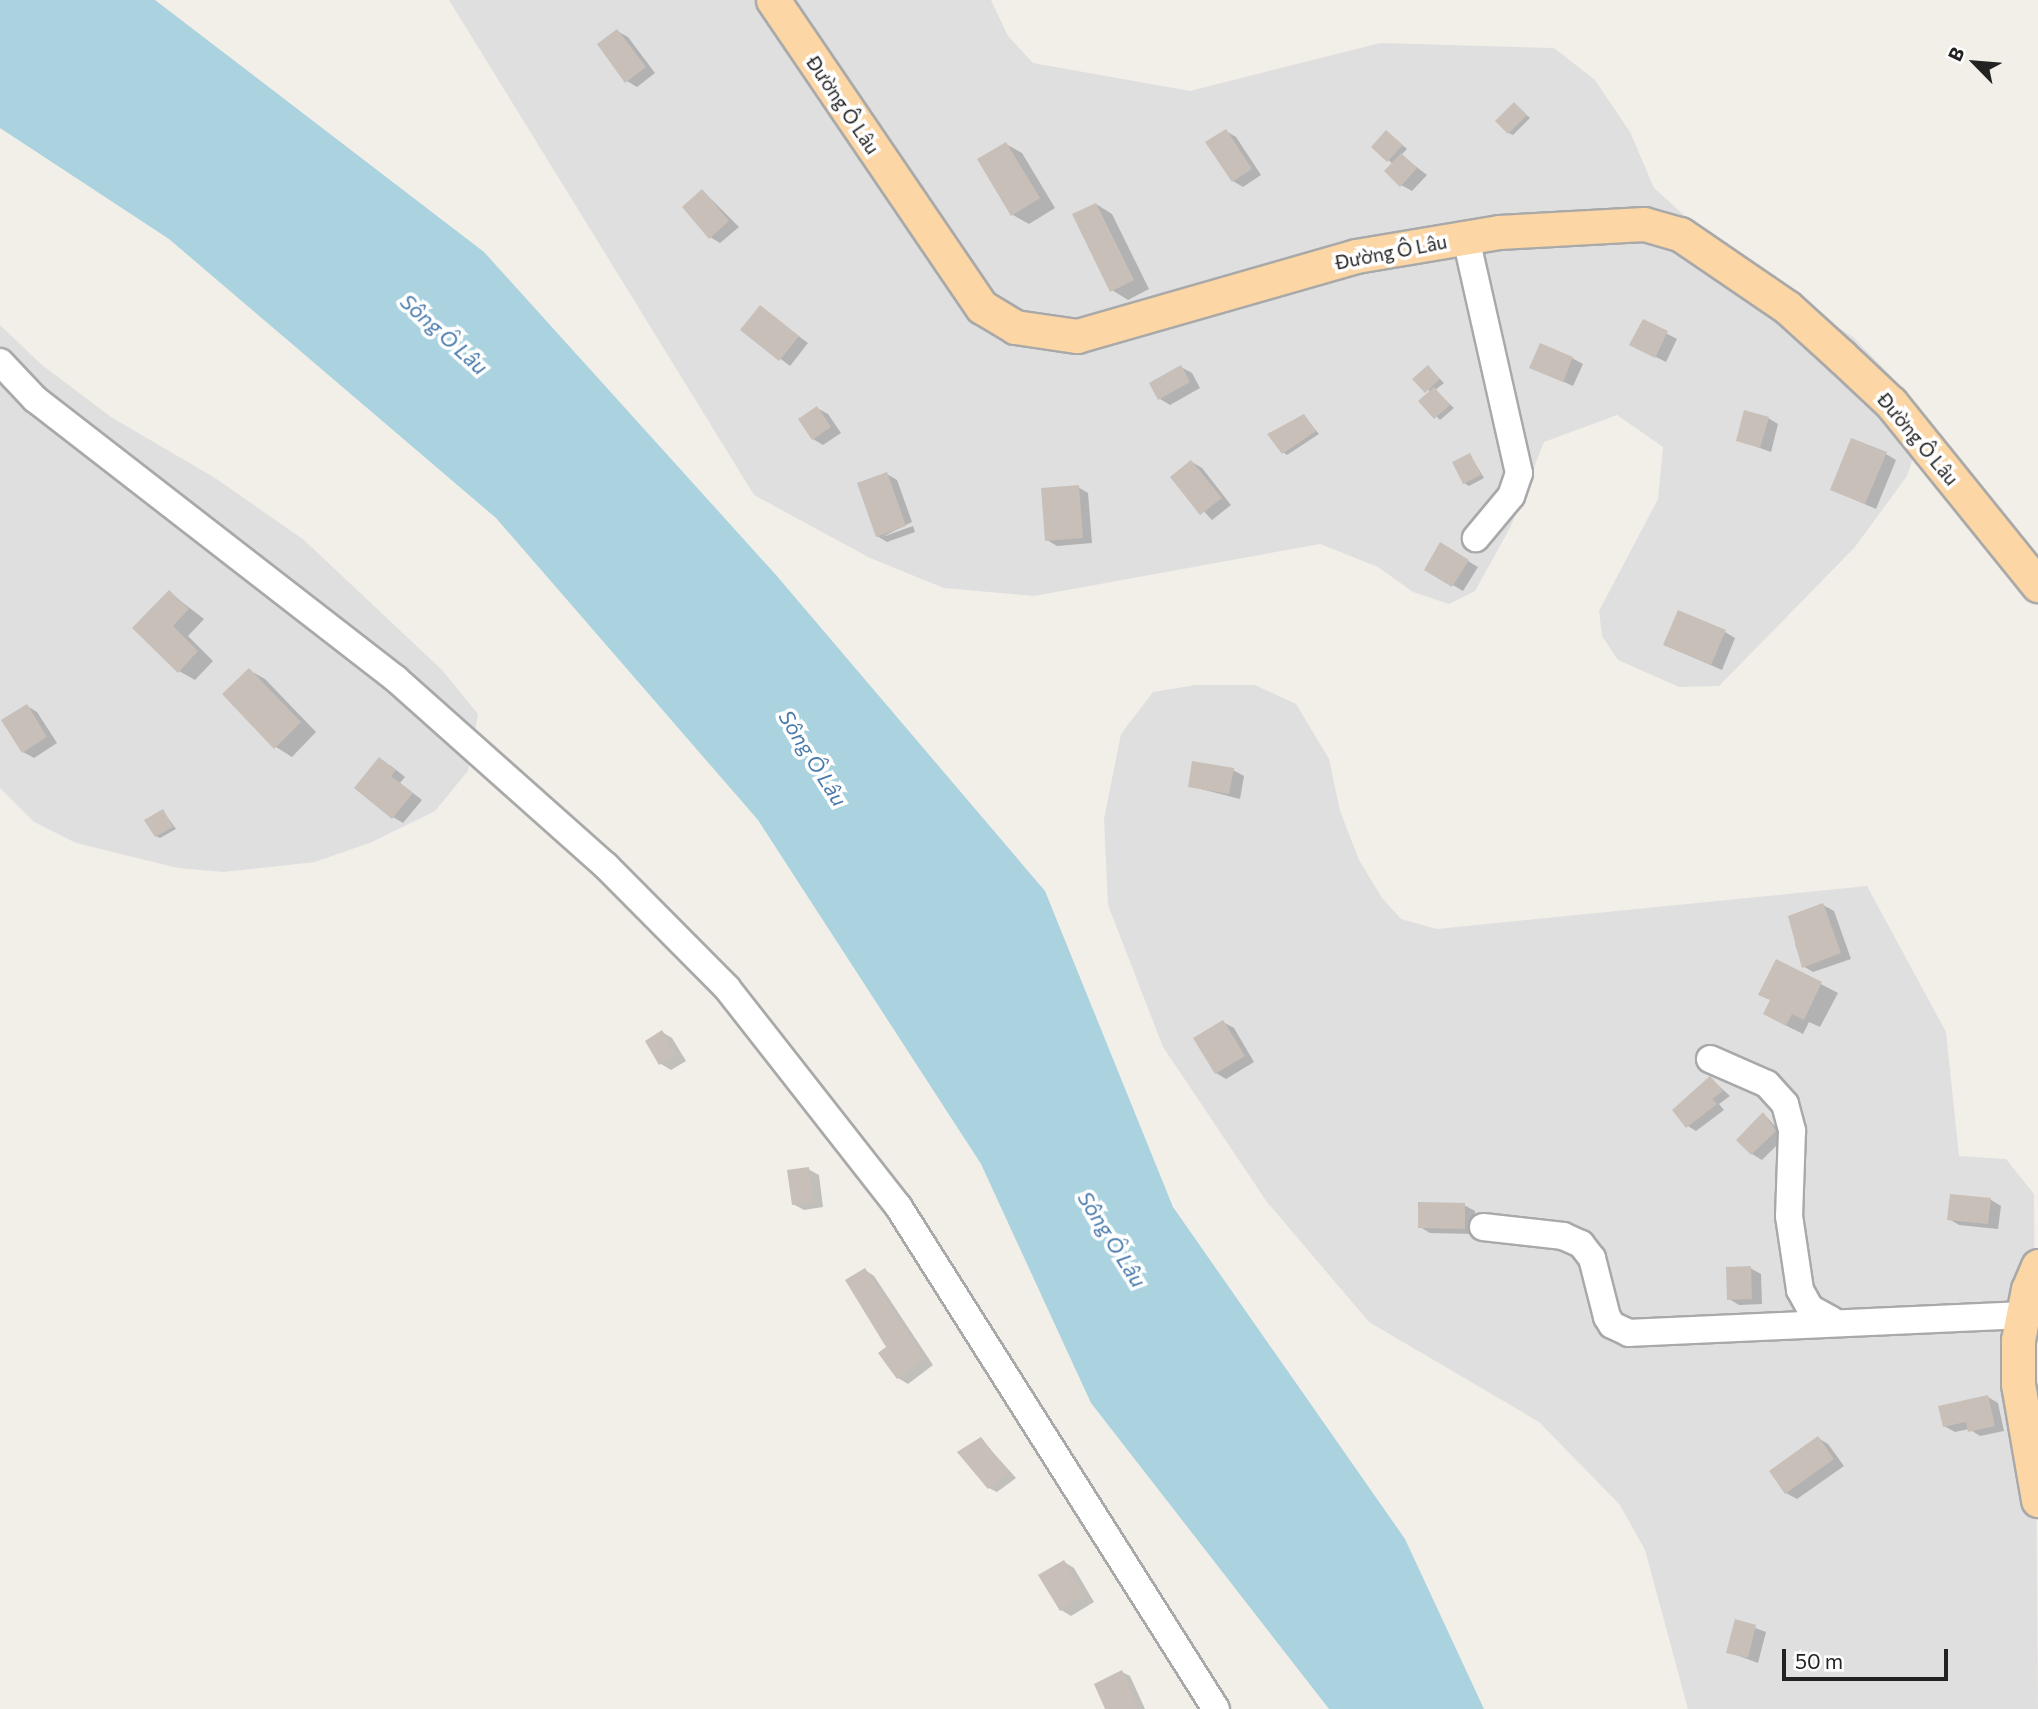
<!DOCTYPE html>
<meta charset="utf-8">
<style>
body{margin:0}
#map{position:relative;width:2038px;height:1709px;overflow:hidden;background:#f2efe9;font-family:Commissioner,sans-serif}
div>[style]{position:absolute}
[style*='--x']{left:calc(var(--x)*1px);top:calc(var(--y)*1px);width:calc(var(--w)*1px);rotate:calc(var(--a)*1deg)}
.residential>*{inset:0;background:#e0dfdf}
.water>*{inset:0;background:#aad3df}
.shadow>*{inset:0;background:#0003}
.building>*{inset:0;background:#c7bfb8}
.roads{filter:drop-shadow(2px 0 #a9a9a9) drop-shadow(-2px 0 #a9a9a9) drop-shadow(0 2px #a9a9a9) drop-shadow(0 -2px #a9a9a9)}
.minor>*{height:26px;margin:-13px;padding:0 13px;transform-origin:13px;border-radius:13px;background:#fff}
.major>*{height:33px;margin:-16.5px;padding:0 16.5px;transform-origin:16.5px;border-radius:16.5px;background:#fcd6a4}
span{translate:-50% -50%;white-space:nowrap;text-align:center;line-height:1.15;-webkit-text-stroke:7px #fff;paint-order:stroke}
.street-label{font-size:19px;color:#222}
.water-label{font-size:21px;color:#4a7aab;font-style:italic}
.north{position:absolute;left:1940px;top:28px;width:70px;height:70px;-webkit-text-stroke:5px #fff;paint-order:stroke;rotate:295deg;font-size:19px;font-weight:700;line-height:28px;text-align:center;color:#222}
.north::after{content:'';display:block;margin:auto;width:24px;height:32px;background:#222;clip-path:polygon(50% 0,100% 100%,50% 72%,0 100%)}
.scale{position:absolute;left:1782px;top:1649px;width:166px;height:32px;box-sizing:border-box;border:4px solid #222;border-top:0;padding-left:9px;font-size:21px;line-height:24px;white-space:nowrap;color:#222;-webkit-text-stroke:5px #fff;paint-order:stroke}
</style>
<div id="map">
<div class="residential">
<div style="clip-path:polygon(449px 0,991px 0,1008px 36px,1033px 63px,1190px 91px,1380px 43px,1554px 48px,1595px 80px,1630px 132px,1654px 188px,1735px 261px,1853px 337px,1891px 376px,1921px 434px,1907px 476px,1855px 547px,1719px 686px,1679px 687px,1618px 660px,1602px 636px,1599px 611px,1658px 499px,1663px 447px,1617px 415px,1544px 442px,1511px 526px,1475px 591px,1449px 604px,1413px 592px,1378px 567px,1320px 544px,1034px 596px,944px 588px,870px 558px,754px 495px)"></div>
<div style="clip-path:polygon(0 325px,42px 365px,111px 417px,215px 478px,304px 540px,442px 670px,478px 714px,468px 771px,435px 811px,372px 842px,315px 862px,223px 872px,178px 868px,76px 843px,34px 822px,0 788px)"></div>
<div style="clip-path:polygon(1196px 685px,1255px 685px,1296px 704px,1329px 759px,1340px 811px,1359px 860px,1382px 898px,1401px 919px,1437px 929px,1867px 886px,1946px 1032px,1959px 1156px,2006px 1159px,2034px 1194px,2038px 1709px,1688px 1709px,1645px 1550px,1620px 1505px,1539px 1422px,1369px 1322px,1267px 1202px,1163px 1047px,1108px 905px,1104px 819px,1121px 734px,1153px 692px)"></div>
</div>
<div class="water">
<div style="clip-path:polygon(0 0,155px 0,484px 252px,776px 575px,1045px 891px,1173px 1207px,1405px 1539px,1484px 1709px,1329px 1709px,1091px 1403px,981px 1164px,758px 820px,496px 518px,169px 239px,0 128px)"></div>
</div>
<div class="shadow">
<div style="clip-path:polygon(617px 31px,628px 37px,655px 73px,637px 87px,627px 81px)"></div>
<div style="clip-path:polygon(1514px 104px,1530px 118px,1513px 135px,1509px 133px)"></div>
<div style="clip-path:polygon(1226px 131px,1236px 137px,1261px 175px,1243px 187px,1233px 181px)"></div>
<div style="clip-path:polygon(1387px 132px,1407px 149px,1401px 155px,1427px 175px,1412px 191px,1401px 185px,1393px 164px,1373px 147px)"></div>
<div style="clip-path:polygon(1006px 144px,1022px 153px,1055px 208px,1029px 224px,1013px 215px)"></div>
<div style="clip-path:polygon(703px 191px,739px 227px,720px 243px,710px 237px)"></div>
<div style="clip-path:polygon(1096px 204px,1112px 214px,1149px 289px,1128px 300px,1112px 290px)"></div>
<div style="clip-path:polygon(760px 307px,808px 343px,790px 366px,743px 330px)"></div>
<div style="clip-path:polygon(1643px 321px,1677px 339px,1666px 362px,1642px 350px)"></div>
<div style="clip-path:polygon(1572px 358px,1583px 364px,1573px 386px,1531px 367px)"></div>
<div style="clip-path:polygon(1181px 367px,1192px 373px,1200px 388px,1170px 405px,1160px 399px)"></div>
<div style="clip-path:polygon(1428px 367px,1444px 383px,1435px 390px,1454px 408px,1440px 420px,1421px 401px,1429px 394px)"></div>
<div style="clip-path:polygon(817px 408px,828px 414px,841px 433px,823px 445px,813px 439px)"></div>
<div style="clip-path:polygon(1304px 416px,1319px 434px,1287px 455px,1283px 452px)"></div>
<div style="clip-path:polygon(1768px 418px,1778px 424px,1771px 452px,1738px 440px)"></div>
<div style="clip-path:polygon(1886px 454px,1896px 460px,1876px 509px,1832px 490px)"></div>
<div style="clip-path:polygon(1470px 455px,1484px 478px,1469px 486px,1464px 483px)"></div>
<div style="clip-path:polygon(1192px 462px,1202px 468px,1231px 505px,1212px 520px,1172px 477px)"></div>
<div style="clip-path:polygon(887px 474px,897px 480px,912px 522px,882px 537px,913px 526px,915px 532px,887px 542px,877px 536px)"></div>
<div style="clip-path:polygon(1078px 487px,1088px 493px,1092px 543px,1057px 546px,1047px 540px)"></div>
<div style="clip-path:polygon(1441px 545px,1478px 567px,1463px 591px,1426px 569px)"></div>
<div style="clip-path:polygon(169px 592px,204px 619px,188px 636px,213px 661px,195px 680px,179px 671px,135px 628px)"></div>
<div style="clip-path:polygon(1725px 632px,1735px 638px,1722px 670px,1665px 645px)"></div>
<div style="clip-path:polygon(249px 670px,265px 679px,316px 732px,292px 757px,276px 747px)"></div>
<div style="clip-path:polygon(27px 706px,37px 712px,57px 743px,34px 758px,23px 752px)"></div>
<div style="clip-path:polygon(390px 765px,405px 777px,400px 783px,422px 800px,403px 823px,393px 817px)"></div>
<div style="clip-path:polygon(1233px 770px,1244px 776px,1240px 799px,1189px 786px)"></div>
<div style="clip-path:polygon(163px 811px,176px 829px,160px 838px,156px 836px)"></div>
<div style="clip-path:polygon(1823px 905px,1834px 911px,1851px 959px,1813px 972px,1803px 966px,1795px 944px)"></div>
<div style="clip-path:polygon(1777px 961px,1838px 993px,1820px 1027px,1809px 1022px,1803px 1034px,1781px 1023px)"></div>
<div style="clip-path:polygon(1223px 1022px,1234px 1028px,1254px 1062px,1226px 1079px,1216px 1073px)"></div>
<div style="clip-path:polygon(662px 1032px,672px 1038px,686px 1061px,671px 1070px,661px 1064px)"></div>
<div style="clip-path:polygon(1710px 1078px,1730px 1096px,1719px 1104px,1724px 1110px,1696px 1131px,1688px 1126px)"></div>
<div style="clip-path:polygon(1764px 1114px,1785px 1137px,1762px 1160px,1752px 1154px)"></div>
<div style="clip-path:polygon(808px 1169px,819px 1175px,823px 1207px,804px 1210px,793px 1204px)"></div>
<div style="clip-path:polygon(1952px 1196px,1991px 1200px,2001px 1206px,1998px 1229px,1959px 1225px,1949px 1219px)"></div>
<div style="clip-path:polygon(1464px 1205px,1475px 1211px,1474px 1234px,1430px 1233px,1420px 1227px)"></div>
<div style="clip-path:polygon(1750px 1268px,1761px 1274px,1762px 1304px,1739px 1305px,1729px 1299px)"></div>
<div style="clip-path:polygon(865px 1270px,874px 1276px,933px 1365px,908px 1384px,898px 1378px)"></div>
<div style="clip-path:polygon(1988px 1397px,1998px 1403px,2004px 1431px,1980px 1436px,1969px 1429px,1955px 1432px,1944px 1426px)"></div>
<div style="clip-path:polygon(1818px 1438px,1828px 1444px,1844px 1466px,1797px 1499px,1786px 1493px)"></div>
<div style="clip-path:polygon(981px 1439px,1016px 1478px,997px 1492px,989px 1488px)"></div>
<div style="clip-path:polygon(1064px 1562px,1074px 1568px,1094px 1602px,1071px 1616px,1061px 1610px)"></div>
<div style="clip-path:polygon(1736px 1621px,1766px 1632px,1758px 1663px,1728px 1652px)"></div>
<div style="clip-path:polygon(1122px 1672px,1130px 1676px,1145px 1709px,1107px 1709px)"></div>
</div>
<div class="building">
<div style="clip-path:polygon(617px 29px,646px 67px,625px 83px,597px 44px)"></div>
<div style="clip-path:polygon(1514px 102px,1527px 115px,1508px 134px,1495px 121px)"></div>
<div style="clip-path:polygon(1226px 129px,1252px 169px,1232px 182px,1205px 142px)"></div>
<div style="clip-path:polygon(1386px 130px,1403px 145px,1387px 162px,1371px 147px)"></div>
<div style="clip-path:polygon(1006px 142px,1040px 198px,1011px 216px,977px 159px)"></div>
<div style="clip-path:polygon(1401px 153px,1417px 168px,1400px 187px,1384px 171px)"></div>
<div style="clip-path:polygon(702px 189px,729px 221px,709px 239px,682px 207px)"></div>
<div style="clip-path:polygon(1096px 203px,1134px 280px,1110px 292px,1072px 214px)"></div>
<div style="clip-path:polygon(760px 305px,799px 336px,779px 361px,740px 330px)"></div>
<div style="clip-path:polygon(1643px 319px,1668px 331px,1655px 358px,1629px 345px)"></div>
<div style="clip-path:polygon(1540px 343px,1573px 357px,1563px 382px,1529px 368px)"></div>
<div style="clip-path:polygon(1181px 365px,1190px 382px,1158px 400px,1149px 383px)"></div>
<div style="clip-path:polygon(1428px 365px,1440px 379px,1425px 393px,1412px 379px)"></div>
<div style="clip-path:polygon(1434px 387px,1450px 405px,1434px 419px,1418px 401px)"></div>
<div style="clip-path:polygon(817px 406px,831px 427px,812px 440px,798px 419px)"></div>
<div style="clip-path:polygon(1744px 410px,1769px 417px,1760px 448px,1736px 441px)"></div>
<div style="clip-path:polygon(1304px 414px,1316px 431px,1282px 454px,1267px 434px)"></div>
<div style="clip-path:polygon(1851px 438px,1887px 452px,1865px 504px,1830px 490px)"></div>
<div style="clip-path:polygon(1470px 453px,1481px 475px,1463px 484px,1452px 462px)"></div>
<div style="clip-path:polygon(1191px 460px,1222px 498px,1200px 515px,1170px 477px)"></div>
<div style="clip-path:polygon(887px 472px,906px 526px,876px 537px,857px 483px)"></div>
<div style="clip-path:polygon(1079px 485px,1083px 538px,1045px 541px,1041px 488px)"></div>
<div style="clip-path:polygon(1440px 542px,1469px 560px,1452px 587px,1424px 570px)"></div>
<div style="clip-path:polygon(169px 590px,189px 609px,173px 626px,198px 651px,178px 673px,132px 628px)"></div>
<div style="clip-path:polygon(1678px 610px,1726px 630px,1711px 665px,1663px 645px)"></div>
<div style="clip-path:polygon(249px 668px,301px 722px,274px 749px,222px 694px)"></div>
<div style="clip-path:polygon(27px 704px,47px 737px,22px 753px,1px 720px)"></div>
<div style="clip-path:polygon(379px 757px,396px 770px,391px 776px,413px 793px,392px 819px,354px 788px)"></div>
<div style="clip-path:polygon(1192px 761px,1234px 768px,1229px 794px,1188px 787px)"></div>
<div style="clip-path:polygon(163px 809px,173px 827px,155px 837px,144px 820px)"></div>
<div style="clip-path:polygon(1823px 903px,1841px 953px,1802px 968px,1788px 916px)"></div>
<div style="clip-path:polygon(1776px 959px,1822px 982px,1804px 1020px,1792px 1014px,1786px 1026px,1763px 1014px,1770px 1000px,1758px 995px)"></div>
<div style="clip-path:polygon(1223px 1020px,1245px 1056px,1215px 1074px,1193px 1038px)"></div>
<div style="clip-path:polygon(662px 1030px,676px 1055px,659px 1065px,645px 1041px)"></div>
<div style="clip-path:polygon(1710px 1076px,1723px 1091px,1712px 1099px,1717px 1104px,1686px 1128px,1672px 1110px)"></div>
<div style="clip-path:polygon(1763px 1112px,1776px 1131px,1751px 1155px,1736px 1140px)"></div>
<div style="clip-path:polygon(809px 1167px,813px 1202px,792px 1205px,787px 1170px)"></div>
<div style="clip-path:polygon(1950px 1194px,1991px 1198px,1988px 1224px,1947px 1220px)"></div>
<div style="clip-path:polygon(1418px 1202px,1465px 1203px,1465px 1229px,1418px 1228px)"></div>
<div style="clip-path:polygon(1751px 1266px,1752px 1299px,1727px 1300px,1726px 1267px)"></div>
<div style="clip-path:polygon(865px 1268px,925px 1359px,897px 1379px,878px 1353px,886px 1347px,845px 1280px)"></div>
<div style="clip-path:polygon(1988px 1395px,1995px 1426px,1968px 1432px,1966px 1422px,1943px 1427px,1938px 1406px)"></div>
<div style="clip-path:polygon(1818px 1436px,1834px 1459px,1785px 1494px,1769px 1471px)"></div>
<div style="clip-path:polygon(981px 1437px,1009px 1473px,988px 1489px,957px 1452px)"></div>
<div style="clip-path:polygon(1064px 1560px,1085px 1596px,1060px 1611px,1038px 1575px)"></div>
<div style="clip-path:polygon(1735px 1619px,1756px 1625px,1748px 1658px,1726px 1653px)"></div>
<div style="clip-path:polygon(1122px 1670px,1139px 1709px,1105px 1709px,1094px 1684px)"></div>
</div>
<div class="roads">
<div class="minor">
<div style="--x:1466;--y:238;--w:241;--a:77.3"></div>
<div style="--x:1519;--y:473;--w:24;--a:109"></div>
<div style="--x:1511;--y:496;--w:55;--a:129.8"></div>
<div style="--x:0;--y:362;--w:51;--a:46.6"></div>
<div style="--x:35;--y:399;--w:457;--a:37.8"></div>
<div style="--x:396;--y:679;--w:281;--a:41.7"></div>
<div style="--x:606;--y:866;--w:172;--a:45.2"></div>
<div style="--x:727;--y:988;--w:277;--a:51.9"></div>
<div style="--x:898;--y:1206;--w:595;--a:57.7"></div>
<div style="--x:1710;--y:1059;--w:62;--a:23.7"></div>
<div style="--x:1767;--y:1084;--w:27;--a:48"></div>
<div style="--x:1785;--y:1104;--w:28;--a:75"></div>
<div style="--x:1792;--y:1131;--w:85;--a:92"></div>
<div style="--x:1789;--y:1216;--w:75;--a:81.5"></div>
<div style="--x:1800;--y:1290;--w:21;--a:61"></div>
<div style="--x:1810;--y:1308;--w:25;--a:29"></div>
<div style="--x:1483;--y:1227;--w:81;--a:6.4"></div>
<div style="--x:1563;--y:1236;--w:20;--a:24"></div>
<div style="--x:1581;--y:1244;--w:18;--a:52"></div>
<div style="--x:1592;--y:1258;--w:61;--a:75.7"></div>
<div style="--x:1607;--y:1317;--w:9;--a:58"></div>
<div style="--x:1612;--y:1325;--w:19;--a:25"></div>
<div style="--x:1629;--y:1333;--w:394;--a:-2.6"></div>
</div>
<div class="major">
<div style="--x:773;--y:0;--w:371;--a:55.8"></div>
<div style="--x:982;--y:307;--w:39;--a:31"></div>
<div style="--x:1015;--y:327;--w:63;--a:8.3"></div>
<div style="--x:1077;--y:336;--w:290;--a:-16"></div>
<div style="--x:1356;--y:256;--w:145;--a:-9.5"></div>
<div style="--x:1499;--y:232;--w:145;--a:-3.2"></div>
<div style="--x:1644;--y:224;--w:37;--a:16"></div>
<div style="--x:1680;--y:234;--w:130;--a:34.3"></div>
<div style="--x:1787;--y:307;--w:74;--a:42.3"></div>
<div style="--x:1842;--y:357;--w:67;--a:43.2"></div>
<div style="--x:1891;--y:403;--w:234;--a:51.1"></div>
<div style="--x:2038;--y:1266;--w:25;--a:113"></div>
<div style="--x:2028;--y:1289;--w:52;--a:101.1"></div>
<div style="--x:2018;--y:1340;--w:44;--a:90"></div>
<div style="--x:2018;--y:1384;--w:118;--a:80.2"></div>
</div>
</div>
<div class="street-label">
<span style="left:843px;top:105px;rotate:56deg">Đường Ô Lâu</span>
<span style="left:1391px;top:252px;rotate:-11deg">Đường Ô Lâu</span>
<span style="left:1918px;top:439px;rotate:50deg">Đường Ô Lâu</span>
</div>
<div class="water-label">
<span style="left:444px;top:334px;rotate:42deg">Sông Ô Lâu</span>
<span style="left:813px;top:758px;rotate:58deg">Sông Ô Lâu</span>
<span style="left:1112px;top:1239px;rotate:58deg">Sông Ô Lâu</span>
</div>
<div class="north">B</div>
<div class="scale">50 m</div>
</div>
